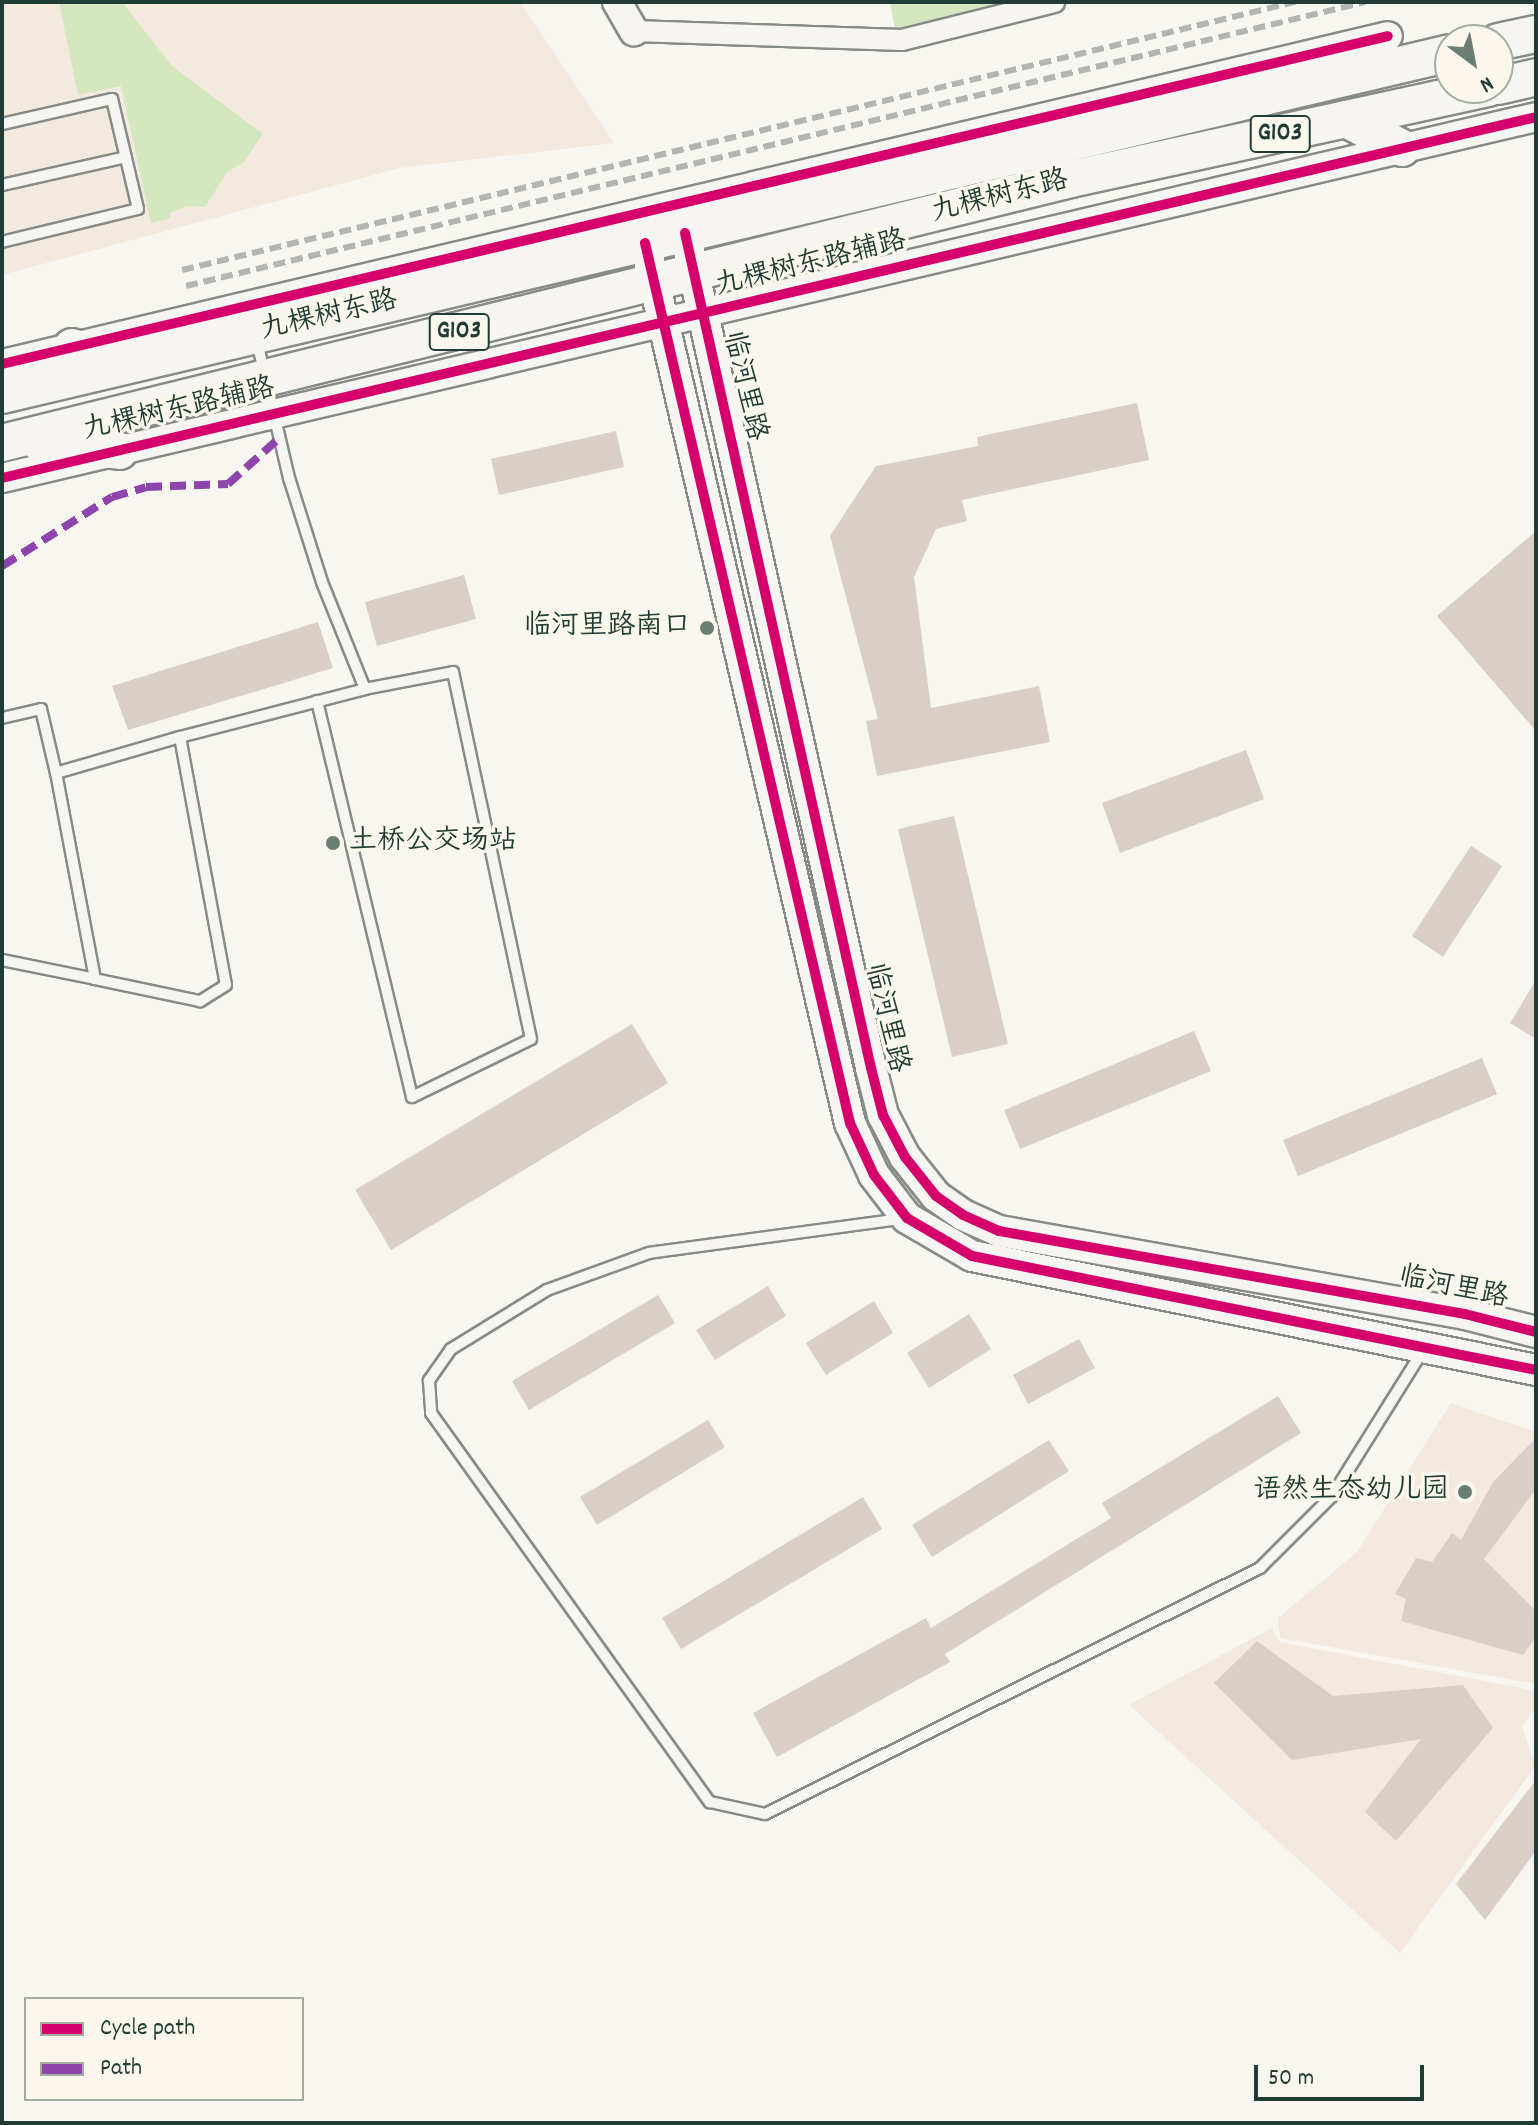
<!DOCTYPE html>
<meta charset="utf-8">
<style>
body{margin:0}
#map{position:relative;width:1538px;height:2125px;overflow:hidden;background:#f8f6f0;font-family:Dekko,"LXGW WenKai TC",sans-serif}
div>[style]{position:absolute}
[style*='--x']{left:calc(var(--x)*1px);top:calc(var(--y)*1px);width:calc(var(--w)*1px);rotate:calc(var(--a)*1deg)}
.built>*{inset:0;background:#f4e9de}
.green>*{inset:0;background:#d4e7be}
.building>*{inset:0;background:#dacfc8}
.roads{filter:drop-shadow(2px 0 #868b86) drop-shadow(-2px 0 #868b86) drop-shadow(0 2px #868b86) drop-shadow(0 -2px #868b86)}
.lane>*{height:10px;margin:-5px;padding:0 5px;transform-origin:5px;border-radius:5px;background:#f6f5f1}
.street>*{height:20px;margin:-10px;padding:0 10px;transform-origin:10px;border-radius:10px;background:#f6f5f1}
.secondary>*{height:28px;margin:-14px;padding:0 14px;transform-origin:14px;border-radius:14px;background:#f6f5f1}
.primary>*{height:30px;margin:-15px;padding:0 15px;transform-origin:15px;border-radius:15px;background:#f6f5f1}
.highway>*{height:36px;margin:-18px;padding:0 18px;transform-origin:18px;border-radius:18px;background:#f6f5f1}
.rail>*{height:6px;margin-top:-3px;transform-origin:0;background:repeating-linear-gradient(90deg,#b2b5b1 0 12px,transparent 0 18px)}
.quiet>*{height:8px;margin-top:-4px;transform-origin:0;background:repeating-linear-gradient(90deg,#8e44ad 0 16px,transparent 0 24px)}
.cycleway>*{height:10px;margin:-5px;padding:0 5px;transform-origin:5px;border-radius:5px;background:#d6006c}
.dots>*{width:22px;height:22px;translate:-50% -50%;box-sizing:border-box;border:4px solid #fbf7ec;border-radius:50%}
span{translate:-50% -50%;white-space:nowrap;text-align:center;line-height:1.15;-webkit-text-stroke:7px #fbf7ec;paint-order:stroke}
.shield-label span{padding:2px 6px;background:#fbf7ec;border:2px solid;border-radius:6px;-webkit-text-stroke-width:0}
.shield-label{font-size:26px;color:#1f3d34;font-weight:700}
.street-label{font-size:28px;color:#1f3d34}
.poi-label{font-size:28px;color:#1f3d34}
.right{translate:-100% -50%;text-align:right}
.left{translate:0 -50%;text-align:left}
.frame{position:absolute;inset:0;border:4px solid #1f3d34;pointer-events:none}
.legend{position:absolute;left:24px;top:1997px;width:280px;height:104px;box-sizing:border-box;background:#fbf7ec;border:2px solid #a3ada2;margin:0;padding:10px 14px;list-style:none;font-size:24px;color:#1f3d34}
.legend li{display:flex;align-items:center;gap:16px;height:40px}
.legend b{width:40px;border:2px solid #a3ada2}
.north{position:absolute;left:1434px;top:24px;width:80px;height:80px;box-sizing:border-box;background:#fbf7ec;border:2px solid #a3ada2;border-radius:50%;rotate:148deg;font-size:22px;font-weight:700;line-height:32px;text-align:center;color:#1f3d34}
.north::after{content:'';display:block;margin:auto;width:28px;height:36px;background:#6b7e76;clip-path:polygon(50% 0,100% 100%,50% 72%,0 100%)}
.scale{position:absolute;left:1254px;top:2065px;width:170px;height:36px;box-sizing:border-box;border:4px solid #1f3d34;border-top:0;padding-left:10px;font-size:24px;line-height:28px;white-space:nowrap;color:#1f3d34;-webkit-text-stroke:6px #fbf7ec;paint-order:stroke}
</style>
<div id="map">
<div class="built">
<div style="clip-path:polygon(2px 2px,520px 2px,614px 143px,400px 168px,2px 275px)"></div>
<div style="clip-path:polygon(1451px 1403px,1536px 1432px,1536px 1684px,1280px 1638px,1278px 1618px,1357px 1552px)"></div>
<div style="clip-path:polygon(1272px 1628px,1280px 1642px,1536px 1691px,1536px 1707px,1522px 1727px,1536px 1765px,1400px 1953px,1129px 1705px)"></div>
</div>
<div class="green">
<div style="clip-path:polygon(59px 2px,122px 2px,172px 66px,263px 134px,244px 162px,227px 172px,205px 207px,186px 206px,170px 213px,171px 218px,151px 223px,121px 86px,78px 95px)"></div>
<div style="clip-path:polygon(890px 2px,1032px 2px,895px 30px)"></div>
</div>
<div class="building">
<div style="clip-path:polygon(1137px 403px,1149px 460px,962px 500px,967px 521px,936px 529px,914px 577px,931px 708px,1039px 686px,1050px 742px,877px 776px,866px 721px,878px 719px,830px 536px,876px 466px,978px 446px,977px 437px)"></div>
<div style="clip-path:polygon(616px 431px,624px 467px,499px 495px,491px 459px)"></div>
<div style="clip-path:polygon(1536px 531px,1536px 731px,1437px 616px)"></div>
<div style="clip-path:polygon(464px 575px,476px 619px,377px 646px,365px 602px)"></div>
<div style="clip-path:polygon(318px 622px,333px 668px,128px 730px,112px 686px)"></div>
<div style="clip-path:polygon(1246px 750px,1264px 799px,1120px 853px,1102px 803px)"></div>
<div style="clip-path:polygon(954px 816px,1008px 1044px,952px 1057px,898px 829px)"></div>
<div style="clip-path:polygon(1471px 846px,1502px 866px,1443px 957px,1412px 936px)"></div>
<div style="clip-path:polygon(1536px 980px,1536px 1039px,1510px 1023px)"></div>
<div style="clip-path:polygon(632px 1024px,668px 1083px,391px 1250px,355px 1190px)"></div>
<div style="clip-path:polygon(1194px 1031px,1211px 1071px,1020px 1149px,1004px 1110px)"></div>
<div style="clip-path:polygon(1482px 1058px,1497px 1094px,1298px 1176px,1283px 1140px)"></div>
<div style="clip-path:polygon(768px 1286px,786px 1316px,715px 1360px,696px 1330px)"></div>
<div style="clip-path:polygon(658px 1295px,675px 1323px,529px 1410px,512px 1381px)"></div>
<div style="clip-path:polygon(874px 1301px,893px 1333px,826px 1375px,806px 1343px)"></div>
<div style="clip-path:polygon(969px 1314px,991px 1349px,929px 1388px,907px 1353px)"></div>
<div style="clip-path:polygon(1079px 1339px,1095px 1368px,1028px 1404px,1013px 1375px)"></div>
<div style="clip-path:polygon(1278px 1396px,1301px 1433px,945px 1654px,950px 1662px,777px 1757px,753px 1713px,926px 1618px,931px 1628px,1111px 1518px,1102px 1503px)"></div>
<div style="clip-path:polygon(708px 1420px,725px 1447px,597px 1525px,580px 1497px)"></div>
<div style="clip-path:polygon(1536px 1438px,1536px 1489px,1484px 1559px,1536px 1611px,1536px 1637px,1523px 1655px,1401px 1621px,1406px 1599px,1395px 1594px,1416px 1558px,1432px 1562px,1452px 1533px,1461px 1540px,1493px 1482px)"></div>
<div style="clip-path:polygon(1049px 1440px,1069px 1471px,932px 1557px,912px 1525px)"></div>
<div style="clip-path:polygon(863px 1497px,882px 1529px,681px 1649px,662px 1618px)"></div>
<div style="clip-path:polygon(1257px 1641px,1333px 1696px,1463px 1685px,1493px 1728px,1396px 1841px,1365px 1812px,1421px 1739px,1292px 1760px,1214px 1683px)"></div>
<div style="clip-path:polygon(1536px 1780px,1536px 1851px,1485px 1920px,1456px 1884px)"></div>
</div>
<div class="roads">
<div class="lane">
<div style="--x:2;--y:124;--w:113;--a:-12.8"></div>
<div style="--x:112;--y:99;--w:113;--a:76.7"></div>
<div style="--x:138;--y:209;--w:140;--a:166.4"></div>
<div style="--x:2;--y:185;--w:127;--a:-12.7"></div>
<div style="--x:317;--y:701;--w:407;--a:76.5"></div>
<div style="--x:412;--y:1097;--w:132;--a:-26"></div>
<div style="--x:531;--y:1039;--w:375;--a:-102"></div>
<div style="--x:453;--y:672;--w:90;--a:169.1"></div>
<div style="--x:2;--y:718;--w:40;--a:-13"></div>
<div style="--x:41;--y:709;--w:66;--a:76.8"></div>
<div style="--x:180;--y:737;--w:252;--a:79.5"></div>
<div style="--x:226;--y:985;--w:31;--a:148"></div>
<div style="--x:200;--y:1001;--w:107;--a:-168.2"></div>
<div style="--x:95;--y:979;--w:210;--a:-100.7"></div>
<div style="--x:56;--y:773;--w:129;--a:-16.2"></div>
<div style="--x:180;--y:737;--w:191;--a:-14.5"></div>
<div style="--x:365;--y:689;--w:115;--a:-111.9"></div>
<div style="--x:322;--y:582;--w:109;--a:-107.6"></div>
<div style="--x:289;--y:478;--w:140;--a:-103.2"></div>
<div style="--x:2;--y:960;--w:95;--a:11.5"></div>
<div style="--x:900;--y:1219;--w:253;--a:172.3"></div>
<div style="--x:649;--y:1253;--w:109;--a:160.1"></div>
<div style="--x:547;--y:1290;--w:113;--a:148.4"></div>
<div style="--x:451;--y:1349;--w:39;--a:125"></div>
<div style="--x:429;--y:1381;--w:32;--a:86"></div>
<div style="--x:431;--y:1413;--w:479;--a:54.4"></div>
<div style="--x:710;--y:1802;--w:56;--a:12.3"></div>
<div style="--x:765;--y:1814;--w:553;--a:-26.43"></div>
<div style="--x:1260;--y:1568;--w:102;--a:-45"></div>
<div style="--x:1332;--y:1496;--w:170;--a:-58"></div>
</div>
<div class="street">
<div style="--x:634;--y:31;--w:268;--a:1.9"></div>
<div style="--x:902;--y:40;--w:157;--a:-14"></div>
</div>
<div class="secondary">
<div style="--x:617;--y:2;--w:34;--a:60"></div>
<div style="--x:2;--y:364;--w:1424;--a:-13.31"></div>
<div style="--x:2;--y:478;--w:1576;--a:-13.24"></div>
</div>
<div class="primary">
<div style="--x:685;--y:233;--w:855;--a:77.44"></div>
<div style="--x:871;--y:1068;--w:49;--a:75.7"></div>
<div style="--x:883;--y:1115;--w:47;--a:62.4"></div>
<div style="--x:905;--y:1157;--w:50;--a:51.5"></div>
<div style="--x:936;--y:1196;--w:33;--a:35"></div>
<div style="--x:963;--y:1215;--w:39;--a:24"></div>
<div style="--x:999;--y:1231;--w:473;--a:10.1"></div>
<div style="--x:1465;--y:1314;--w:73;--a:14.2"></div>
<div style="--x:645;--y:243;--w:904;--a:76.89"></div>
<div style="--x:850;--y:1123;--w:57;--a:65.2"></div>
<div style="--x:874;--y:1175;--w:54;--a:52.5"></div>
<div style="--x:907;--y:1218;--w:75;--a:30.3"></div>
<div style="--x:972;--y:1256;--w:575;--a:11.43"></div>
</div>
<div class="highway">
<div style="--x:1498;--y:42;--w:39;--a:-12"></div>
<div style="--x:1498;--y:86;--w:39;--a:-13"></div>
<div style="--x:1346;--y:119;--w:63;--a:27.4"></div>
<div style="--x:72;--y:347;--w:61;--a:15.2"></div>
<div style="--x:2;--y:395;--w:1488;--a:-13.29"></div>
<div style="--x:39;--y:442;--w:81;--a:6.3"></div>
<div style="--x:2;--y:443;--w:1101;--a:-13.87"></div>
<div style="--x:1071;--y:179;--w:427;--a:-12.3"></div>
</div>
</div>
<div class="rail">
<div style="--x:182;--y:270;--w:1145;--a:-13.54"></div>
<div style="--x:186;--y:286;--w:1213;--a:-13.54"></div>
</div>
<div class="quiet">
<div style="--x:2;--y:566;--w:130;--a:-32.1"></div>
<div style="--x:112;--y:497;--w:35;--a:-16"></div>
<div style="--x:146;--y:487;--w:82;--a:-2.1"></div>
<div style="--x:228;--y:484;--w:66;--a:-41.9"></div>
</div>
<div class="cycleway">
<div style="--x:685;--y:233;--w:855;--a:77.44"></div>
<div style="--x:871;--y:1068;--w:49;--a:75.7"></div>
<div style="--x:883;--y:1115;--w:47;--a:62.4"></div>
<div style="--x:905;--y:1157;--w:50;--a:51.5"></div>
<div style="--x:936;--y:1196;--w:33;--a:35"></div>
<div style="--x:963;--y:1215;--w:39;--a:24"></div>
<div style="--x:999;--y:1231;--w:473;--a:10.1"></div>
<div style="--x:1465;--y:1314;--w:73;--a:14.2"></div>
<div style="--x:645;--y:243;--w:904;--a:76.89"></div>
<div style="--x:850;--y:1123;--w:57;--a:65.2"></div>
<div style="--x:874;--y:1175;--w:54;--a:52.5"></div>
<div style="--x:907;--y:1218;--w:75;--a:30.3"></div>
<div style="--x:972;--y:1256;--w:575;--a:11.43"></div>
<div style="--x:2;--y:364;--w:1424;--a:-13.31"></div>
<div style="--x:2;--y:478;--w:1576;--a:-13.24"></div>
</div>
<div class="dots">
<div style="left:707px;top:628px;background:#6b7e76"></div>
<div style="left:333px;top:843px;background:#6b7e76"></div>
<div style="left:1465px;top:1492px;background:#6b7e76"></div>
</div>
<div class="shield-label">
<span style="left:1280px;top:134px">G103</span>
<span style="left:459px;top:332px">G103</span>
</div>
<div class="street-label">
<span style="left:1000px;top:198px;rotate:-14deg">九棵树东路</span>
<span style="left:811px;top:265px;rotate:-14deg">九棵树东路辅路</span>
<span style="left:329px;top:317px;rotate:-13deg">九棵树东路</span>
<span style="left:743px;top:386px;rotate:77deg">临河里路</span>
<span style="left:179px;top:411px;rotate:-13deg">九棵树东路辅路</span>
<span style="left:885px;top:1018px;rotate:77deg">临河里路</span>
<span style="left:1453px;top:1289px;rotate:12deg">临河里路</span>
</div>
<div class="poi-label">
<span class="right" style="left:691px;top:628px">临河里路南口</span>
<span class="left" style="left:349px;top:843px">土桥公交场站</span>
<span class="right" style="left:1449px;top:1492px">语然生态幼儿园</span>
</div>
<div class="frame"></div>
<ul class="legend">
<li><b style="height:10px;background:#d6006c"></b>Cycle path</li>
<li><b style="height:10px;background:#8e44ad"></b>Path</li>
</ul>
<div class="north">N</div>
<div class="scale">50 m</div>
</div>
